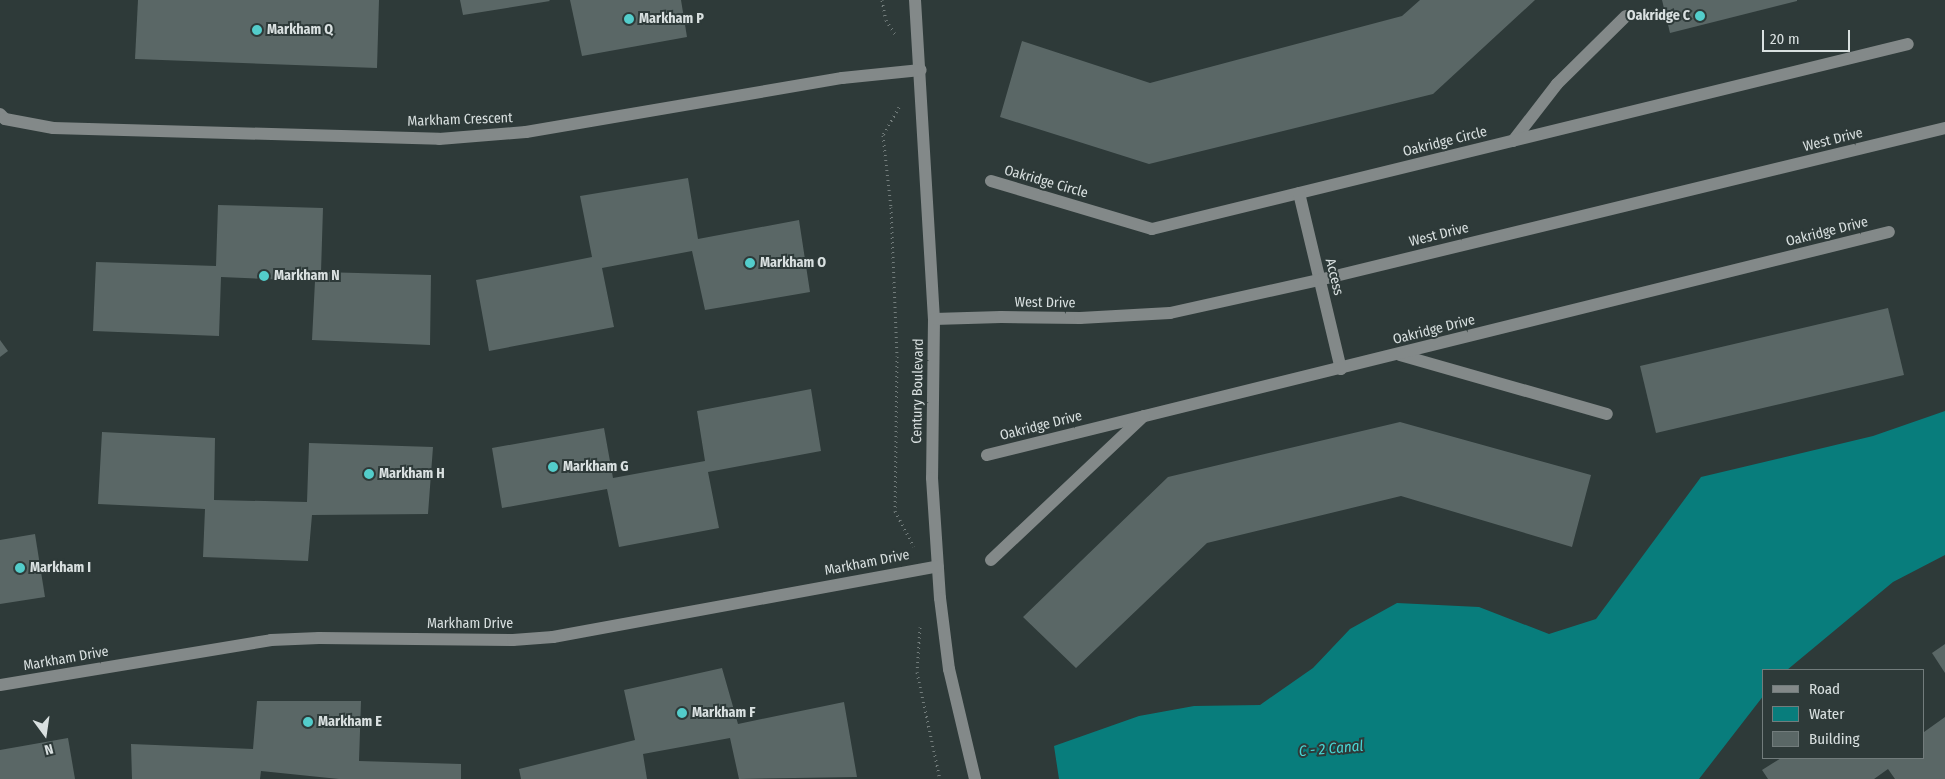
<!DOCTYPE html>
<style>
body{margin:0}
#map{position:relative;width:1945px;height:779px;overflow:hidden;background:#2e3a39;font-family:"Fira Sans Condensed",sans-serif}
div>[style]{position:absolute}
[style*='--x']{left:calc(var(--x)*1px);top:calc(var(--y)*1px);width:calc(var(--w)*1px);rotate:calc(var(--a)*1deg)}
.water>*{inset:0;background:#087d7c}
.building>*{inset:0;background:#5a6766}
.path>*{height:3px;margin-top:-1.5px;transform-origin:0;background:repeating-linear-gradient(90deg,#737d7c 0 1px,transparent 0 5px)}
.minor>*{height:12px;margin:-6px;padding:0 6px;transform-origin:6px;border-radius:6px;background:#838989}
.dots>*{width:14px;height:14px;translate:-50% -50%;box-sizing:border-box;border:2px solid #2e3a39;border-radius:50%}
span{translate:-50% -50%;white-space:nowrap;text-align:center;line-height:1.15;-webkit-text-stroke:4px #2e3a39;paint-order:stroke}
.poi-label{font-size:14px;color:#d9e0e0;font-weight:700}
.right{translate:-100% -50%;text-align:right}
.left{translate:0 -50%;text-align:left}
.street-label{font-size:14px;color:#d9e0e0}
.water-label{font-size:15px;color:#48d7d5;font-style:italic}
.legend{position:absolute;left:1762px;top:669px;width:162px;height:90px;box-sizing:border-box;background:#2e3a39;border:1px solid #727c7c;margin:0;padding:6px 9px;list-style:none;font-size:15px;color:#d9e0e0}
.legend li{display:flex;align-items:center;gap:10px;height:25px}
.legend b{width:25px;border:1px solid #727c7c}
.north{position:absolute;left:20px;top:709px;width:50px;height:50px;-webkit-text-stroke:4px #2e3a39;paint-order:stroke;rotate:166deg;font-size:14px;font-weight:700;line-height:20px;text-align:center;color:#d9e0e0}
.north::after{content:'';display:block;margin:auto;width:18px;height:22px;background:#d9e0e0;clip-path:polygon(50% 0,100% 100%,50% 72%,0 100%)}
.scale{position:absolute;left:1762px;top:30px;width:88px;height:22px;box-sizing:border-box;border:2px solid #d9e0e0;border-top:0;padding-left:6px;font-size:15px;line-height:18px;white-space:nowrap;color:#d9e0e0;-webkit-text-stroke:4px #2e3a39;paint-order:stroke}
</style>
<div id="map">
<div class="water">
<div style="clip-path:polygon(1945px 411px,1945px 555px,1893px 582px,1787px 670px,1764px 670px,1764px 695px,1699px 779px,1059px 779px,1054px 746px,1139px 716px,1194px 706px,1260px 705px,1313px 668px,1350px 629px,1397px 603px,1479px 607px,1549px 634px,1596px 619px,1701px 477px,1873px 436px)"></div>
</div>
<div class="building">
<div style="clip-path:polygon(138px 0,379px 0,377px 68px,135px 59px)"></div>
<div style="clip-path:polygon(460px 0,549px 0,550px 1px,463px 15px)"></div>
<div style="clip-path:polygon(570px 0,681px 0,687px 37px,582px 56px)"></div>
<div style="clip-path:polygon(1420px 0,1535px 0,1433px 94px,1149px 164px,1000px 117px,1022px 41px,1150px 83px,1402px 16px)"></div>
<div style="clip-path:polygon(1662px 0,1797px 0,1797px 1px,1670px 33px)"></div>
<div style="clip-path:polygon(688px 178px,698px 239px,799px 220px,810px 292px,705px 310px,692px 251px,602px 268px,614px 327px,489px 351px,476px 280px,592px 257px,580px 196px)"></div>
<div style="clip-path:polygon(218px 205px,323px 208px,321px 272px,431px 275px,430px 345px,312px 340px,315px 281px,221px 277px,219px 336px,93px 331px,96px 262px,216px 266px)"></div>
<div style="clip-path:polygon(1888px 308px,1904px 375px,1656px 433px,1640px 366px)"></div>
<div style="clip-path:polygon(0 340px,8px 351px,0 357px)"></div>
<div style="clip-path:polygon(811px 389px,821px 451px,708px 472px,719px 528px,619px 547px,607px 489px,502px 508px,492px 448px,604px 428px,613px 478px,705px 461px,697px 411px)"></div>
<div style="clip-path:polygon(1400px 422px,1591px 475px,1572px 547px,1401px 496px,1207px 543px,1076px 668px,1023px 617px,1168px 477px)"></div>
<div style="clip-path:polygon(102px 432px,215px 438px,214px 500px,307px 502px,309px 443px,433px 447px,428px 514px,312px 515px,308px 561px,203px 557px,205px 509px,98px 504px)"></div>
<div style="clip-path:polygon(35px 534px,45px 597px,0 604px,0 540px)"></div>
<div style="clip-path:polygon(1945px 644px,1945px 673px,1932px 653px)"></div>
<div style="clip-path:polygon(722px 668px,738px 724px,844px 702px,857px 777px,739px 779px,730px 738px,643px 754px,647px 779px,521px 779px,519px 769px,635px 740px,624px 690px)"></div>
<div style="clip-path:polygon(257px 701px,361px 701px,359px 761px,461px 764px,461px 779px,339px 779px,261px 771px,260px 779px,132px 779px,131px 744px,253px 749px)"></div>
<div style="clip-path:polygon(1945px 717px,1945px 779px,1895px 779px,1888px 769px,1874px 779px,1768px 779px,1762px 770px,1781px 758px,1924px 758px,1924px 732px)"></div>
<div style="clip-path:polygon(68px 738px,75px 779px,0 779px,0 750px)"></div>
</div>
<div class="path">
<div style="--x:882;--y:0;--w:20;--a:79"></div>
<div style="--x:886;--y:20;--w:17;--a:57"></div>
<div style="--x:899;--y:107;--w:32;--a:120"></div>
<div style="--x:883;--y:135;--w:72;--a:83.7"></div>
<div style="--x:891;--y:207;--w:149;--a:87.7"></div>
<div style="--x:897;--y:356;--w:155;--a:90.7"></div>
<div style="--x:895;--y:511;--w:40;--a:62"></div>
<div style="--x:920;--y:627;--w:45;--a:93.8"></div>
<div style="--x:917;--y:672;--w:109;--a:77.9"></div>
</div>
<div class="minor">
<div style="--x:915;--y:0;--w:320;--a:86.6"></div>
<div style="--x:934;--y:319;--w:159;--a:90.7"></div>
<div style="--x:932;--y:478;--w:120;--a:86.2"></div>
<div style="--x:940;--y:598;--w:72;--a:82.8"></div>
<div style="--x:949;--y:669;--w:113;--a:76.7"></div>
<div style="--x:0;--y:114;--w:7;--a:45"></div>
<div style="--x:5;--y:119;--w:49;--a:10.6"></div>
<div style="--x:53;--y:128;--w:386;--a:1.6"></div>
<div style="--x:439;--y:139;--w:87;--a:-4.6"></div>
<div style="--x:526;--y:132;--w:321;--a:-9.7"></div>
<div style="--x:842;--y:78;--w:79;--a:-5.8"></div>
<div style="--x:1513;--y:141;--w:72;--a:-52.3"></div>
<div style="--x:1557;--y:84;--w:97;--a:-44.6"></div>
<div style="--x:991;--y:181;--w:168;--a:16.6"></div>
<div style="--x:1152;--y:229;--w:778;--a:-13.75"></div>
<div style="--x:1299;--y:193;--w:181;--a:76.6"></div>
<div style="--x:934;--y:319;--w:67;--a:-1.7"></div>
<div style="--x:1001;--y:317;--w:79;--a:0.7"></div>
<div style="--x:1080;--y:318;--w:90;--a:-3.2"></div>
<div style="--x:1170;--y:313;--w:153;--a:-12.5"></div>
<div style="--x:1319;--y:280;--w:644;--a:-13.65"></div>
<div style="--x:1400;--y:355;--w:215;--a:15.9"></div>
<div style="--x:987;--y:455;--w:929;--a:-13.89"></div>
<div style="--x:991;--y:560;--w:210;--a:-43.3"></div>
<div style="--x:0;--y:685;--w:275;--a:-9.4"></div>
<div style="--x:271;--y:640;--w:48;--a:-2.4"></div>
<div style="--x:319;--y:638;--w:194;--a:0.6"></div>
<div style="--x:513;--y:640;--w:40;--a:-4.3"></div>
<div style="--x:553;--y:637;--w:391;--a:-10.4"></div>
</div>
<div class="dots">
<div style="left:1700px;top:16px;background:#53cdcb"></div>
<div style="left:629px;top:19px;background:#53cdcb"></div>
<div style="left:257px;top:30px;background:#53cdcb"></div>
<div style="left:750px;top:263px;background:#53cdcb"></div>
<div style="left:264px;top:276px;background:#53cdcb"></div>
<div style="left:553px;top:467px;background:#53cdcb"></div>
<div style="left:369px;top:474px;background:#53cdcb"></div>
<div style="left:20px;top:568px;background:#53cdcb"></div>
<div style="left:682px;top:713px;background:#53cdcb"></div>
<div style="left:308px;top:722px;background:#53cdcb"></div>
</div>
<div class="poi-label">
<span class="right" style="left:1690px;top:16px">Oakridge C</span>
<span class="left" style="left:639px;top:19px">Markham P</span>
<span class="left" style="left:267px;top:30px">Markham Q</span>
<span class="left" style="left:760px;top:263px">Markham O</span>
<span class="left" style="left:274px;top:276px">Markham N</span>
<span class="left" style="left:563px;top:467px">Markham G</span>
<span class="left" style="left:379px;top:474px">Markham H</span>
<span class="left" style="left:30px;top:568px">Markham I</span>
<span class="left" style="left:692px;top:713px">Markham F</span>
<span class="left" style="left:318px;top:722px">Markham E</span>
</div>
<div class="street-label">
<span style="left:460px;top:120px;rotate:-2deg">Markham Crescent</span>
<span style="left:1833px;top:140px;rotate:-14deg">West Drive</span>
<span style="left:1445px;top:142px;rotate:-14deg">Oakridge Circle</span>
<span style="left:1046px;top:182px;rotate:16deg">Oakridge Circle</span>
<span style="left:1827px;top:232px;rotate:-14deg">Oakridge Drive</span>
<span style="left:1439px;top:235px;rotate:-14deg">West Drive</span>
<span style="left:1334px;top:277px;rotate:76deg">Access</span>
<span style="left:1045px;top:303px;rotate:1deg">West Drive</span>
<span style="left:1434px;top:330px;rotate:-14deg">Oakridge Drive</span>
<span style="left:918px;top:391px;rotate:-89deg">Century Boulevard</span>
<span style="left:1041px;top:426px;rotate:-14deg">Oakridge Drive</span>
<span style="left:867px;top:563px;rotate:-11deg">Markham Drive</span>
<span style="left:470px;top:624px">Markham Drive</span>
<span style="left:66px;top:659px;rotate:-10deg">Markham Drive</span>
</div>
<div class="water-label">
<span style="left:1331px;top:749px;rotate:-5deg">C - 2 Canal</span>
</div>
<ul class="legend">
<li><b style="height:6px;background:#838989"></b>Road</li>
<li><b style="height:14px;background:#087d7c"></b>Water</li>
<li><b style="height:14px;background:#5a6766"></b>Building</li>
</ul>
<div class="north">N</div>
<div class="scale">20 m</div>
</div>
